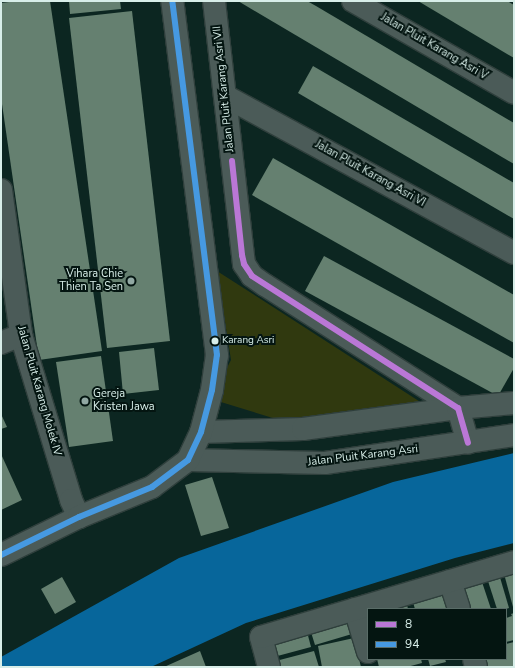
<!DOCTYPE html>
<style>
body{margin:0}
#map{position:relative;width:515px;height:668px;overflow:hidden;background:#0c2621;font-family:"Nunito Sans",sans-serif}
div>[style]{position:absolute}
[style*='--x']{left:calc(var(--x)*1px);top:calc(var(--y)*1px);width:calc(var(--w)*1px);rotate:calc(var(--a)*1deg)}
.green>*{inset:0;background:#30390f}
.water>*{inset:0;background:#07669b}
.building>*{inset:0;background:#658070}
.roads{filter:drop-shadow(1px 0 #2f3f3c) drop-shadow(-1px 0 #2f3f3c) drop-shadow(0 1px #2f3f3c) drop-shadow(0 -1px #2f3f3c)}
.minor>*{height:22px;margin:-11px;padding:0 11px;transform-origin:11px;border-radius:11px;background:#4b5b58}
.tertiary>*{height:22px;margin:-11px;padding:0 11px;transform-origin:11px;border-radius:11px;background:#4b5b58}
.bus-1>*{height:6px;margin:-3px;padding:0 3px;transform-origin:3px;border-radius:3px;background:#ba77d6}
.bus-2>*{height:6px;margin:-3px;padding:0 3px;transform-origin:3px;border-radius:3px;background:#4699e1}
.dots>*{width:11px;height:11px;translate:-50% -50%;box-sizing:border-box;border:2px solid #041511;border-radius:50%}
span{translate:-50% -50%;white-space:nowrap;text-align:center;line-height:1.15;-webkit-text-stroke:4px #041511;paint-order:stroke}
.bus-label{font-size:10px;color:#d8eee9}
.left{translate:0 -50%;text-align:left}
.street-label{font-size:11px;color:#d8eee9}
.poi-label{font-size:11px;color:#d8eee9}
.right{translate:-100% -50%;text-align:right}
.frame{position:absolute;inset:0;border:2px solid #d8eee9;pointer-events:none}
.legend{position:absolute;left:367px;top:608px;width:140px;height:52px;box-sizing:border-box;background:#041511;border:1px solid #596c67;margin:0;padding:5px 7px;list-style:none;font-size:12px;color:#d8eee9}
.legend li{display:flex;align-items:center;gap:8px;height:20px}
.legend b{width:20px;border:1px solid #596c67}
</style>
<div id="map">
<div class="green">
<div style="clip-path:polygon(217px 271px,439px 414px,430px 412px,276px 419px,211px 399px,231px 360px)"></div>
</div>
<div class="water">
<div style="clip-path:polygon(514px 453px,514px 543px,455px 558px,246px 623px,151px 667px,1px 667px,1px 657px,179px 558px,393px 482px)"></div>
</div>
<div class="building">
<div style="clip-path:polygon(17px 1px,50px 1px,102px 351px,39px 360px,1px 97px,1px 3px)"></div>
<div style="clip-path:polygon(69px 1px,120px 1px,121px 9px,70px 14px)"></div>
<div style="clip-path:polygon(238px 1px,307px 1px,316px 6px,514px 123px,514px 164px)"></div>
<div style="clip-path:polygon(418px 1px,507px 1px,514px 5px,514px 58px)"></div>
<div style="clip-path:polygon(132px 11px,170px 341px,107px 348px,69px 18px)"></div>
<div style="clip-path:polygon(313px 66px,514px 183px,514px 219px,298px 93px)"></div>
<div style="clip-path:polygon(273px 158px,514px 295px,514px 343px,252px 195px)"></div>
<div style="clip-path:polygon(324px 256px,514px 359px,514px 368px,498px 396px,305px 291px)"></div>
<div style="clip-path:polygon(154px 348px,159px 390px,123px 394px,119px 352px)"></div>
<div style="clip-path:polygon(101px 356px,113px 441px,69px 447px,56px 362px)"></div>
<div style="clip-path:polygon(1px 414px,7px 427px,1px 429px)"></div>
<div style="clip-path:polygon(1px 454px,22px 500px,1px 510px)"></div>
<div style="clip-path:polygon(212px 477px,229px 528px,201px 536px,185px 485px)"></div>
<div style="clip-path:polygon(514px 568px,514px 607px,513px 607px,503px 570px)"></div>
<div style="clip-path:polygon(499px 574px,509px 608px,506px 609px,497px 609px,487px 578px)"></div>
<div style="clip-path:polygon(62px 577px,76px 602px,55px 614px,41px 589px)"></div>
<div style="clip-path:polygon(481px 579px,491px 609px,465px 609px,458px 587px)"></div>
<div style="clip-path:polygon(446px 591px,450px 609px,415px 609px,412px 599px)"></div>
<div style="clip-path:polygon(406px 601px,408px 609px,378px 609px)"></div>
<div style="clip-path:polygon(514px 613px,514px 640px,506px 642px,506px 618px,512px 616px,511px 614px)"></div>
<div style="clip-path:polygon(347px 618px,352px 634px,315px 645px,310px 629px)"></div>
<div style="clip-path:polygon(306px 628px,311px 647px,270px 658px,265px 640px)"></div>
<div style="clip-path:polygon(354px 638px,361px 667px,322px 667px,318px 646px)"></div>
<div style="clip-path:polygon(514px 642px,514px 667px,484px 667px,481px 659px,506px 659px,506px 644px)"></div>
<div style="clip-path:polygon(200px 651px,206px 667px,164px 667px)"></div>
<div style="clip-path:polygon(314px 651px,319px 667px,273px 667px,272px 662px)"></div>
<div style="clip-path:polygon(377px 659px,421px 659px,422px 663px,407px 667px,379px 667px)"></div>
<div style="clip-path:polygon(428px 659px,445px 659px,446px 662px,430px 666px)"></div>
</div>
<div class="roads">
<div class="minor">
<div style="--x:214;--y:1;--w:265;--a:83.5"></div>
<div style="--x:244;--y:264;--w:14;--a:56"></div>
<div style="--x:252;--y:276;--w:16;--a:35"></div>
<div style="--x:265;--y:285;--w:229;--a:32.5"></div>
<div style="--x:458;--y:408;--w:36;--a:74"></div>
<div style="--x:353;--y:1;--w:185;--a:29.7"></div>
<div style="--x:225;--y:96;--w:329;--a:28.5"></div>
<div style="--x:1;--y:190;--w:146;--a:82.1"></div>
<div style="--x:21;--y:335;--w:172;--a:73.1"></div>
<div style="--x:71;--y:500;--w:19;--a:65"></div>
<div style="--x:1;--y:343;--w:22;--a:-22"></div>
<div style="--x:201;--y:432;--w:102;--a:-1.7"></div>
<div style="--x:303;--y:429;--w:156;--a:-7.7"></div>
<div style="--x:458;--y:408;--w:56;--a:-5.1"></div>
<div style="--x:188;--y:460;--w:137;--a:1.3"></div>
<div style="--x:325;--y:463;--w:191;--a:-8.4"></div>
<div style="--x:450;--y:581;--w:29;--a:72"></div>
<div style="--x:355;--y:609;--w:45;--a:73.2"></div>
<div style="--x:474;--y:659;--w:8;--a:76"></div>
<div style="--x:269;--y:667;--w:31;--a:-105"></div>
<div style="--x:261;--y:637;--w:264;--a:-16.5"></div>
</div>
<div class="tertiary">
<div style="--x:1;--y:555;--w:87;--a:-26"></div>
<div style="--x:79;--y:517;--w:79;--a:-22.3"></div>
<div style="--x:152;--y:487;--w:45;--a:-36.9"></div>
<div style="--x:188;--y:460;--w:31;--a:-65"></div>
<div style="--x:201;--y:432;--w:43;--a:-75.3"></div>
<div style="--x:212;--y:390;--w:35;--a:-82"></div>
<div style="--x:217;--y:355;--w:357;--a:-97.2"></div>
</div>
</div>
<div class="bus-1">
<div style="--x:232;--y:161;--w:95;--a:83.9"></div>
<div style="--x:242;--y:255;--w:9;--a:77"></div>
<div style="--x:244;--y:264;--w:14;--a:56"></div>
<div style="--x:252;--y:276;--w:245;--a:32.7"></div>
<div style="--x:458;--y:408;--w:36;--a:74"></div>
</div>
<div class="bus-2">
<div style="--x:1;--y:555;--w:87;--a:-26"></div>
<div style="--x:79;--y:517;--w:79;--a:-22.3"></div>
<div style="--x:152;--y:487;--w:45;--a:-36.9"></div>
<div style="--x:188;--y:460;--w:31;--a:-65"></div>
<div style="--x:201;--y:432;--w:43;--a:-75.3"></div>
<div style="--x:212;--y:390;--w:35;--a:-82"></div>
<div style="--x:217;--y:355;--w:357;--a:-97.2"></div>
</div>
<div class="dots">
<div style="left:131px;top:281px;background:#91a8a3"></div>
<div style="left:215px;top:341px;background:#d8eee9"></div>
<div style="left:85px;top:401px;background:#91a8a3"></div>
</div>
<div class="bus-label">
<span class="left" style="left:222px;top:341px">Karang Asri</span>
</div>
<div class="street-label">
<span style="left:434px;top:47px;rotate:30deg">Jalan Pluit Karang Asri V</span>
<span style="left:224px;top:89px;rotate:-96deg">Jalan Pluit Karang Asri VII</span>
<span style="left:370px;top:174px;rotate:29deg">Jalan Pluit Karang Asri VI</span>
<span style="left:39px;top:391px;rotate:74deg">Jalan Pluit Karang Molek IV</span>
<span style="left:363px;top:456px;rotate:-7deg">Jalan Pluit Karang Asri</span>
</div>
<div class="poi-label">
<span class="right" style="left:123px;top:281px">Vihara Chie<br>Thien Ta Sen</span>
<span class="left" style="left:93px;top:401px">Gereja<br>Kristen Jawa</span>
</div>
<div class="frame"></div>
<ul class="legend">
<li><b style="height:5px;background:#ba77d6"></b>8</li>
<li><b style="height:5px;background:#4699e1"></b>94</li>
</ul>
</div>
